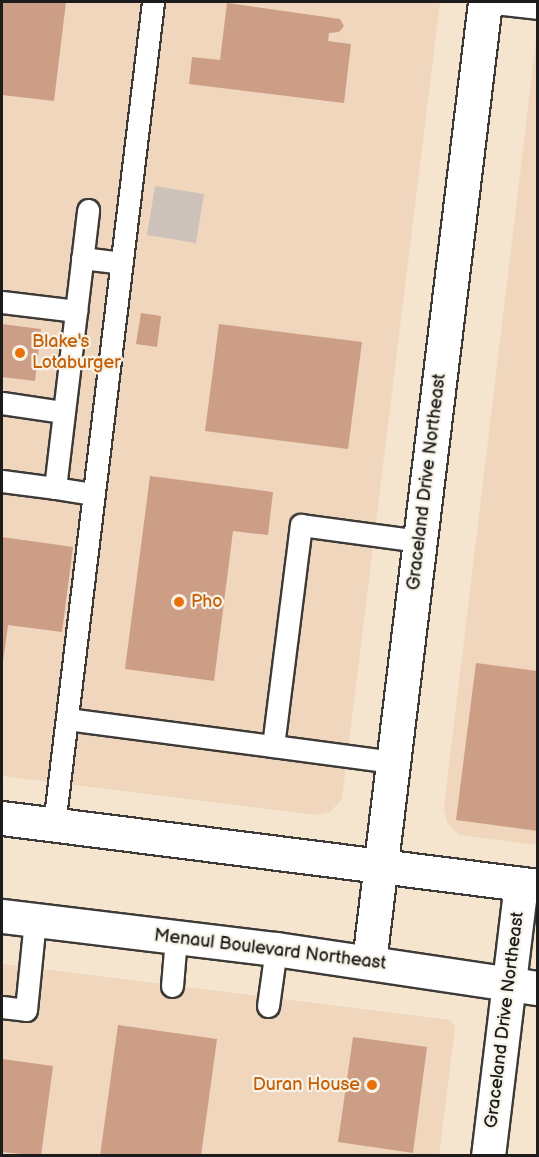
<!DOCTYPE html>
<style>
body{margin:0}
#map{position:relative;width:539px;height:1157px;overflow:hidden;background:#f5e4ce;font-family:"Balsamiq Sans",sans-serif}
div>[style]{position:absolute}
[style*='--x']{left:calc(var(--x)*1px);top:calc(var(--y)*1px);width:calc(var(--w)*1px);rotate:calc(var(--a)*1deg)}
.built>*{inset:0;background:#efd6bc}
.industrial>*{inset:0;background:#cdc2b9}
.building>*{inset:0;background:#cd9e86}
.roads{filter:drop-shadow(2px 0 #3d3a37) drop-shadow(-2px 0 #3d3a37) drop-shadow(0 2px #3d3a37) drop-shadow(0 -2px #3d3a37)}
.lane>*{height:21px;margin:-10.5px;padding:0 10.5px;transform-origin:10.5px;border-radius:10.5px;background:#fff}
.street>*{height:33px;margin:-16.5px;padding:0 16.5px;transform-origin:16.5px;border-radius:16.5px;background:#fff}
.secondary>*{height:33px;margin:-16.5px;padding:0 16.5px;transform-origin:16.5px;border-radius:16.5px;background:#fff}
.dots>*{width:16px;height:16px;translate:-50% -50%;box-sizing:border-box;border:3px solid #f7f3e8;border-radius:50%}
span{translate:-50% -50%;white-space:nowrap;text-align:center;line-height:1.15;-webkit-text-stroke:4.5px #f7f3e8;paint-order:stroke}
.food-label{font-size:18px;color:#c56008}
.left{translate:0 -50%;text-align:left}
.right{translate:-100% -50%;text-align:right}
.street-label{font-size:18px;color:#1c1c1c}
.frame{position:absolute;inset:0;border:3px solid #1c1c1c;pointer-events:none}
</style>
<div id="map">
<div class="built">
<div style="clip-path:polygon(2px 2px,440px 2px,342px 799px,330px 812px,316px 815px,2px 776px)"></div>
<div style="clip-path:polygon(537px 33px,537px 845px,459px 835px,447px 822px,444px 807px)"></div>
<div style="clip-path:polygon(2px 964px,450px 1020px,455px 1027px,439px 1155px,2px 1156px)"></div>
</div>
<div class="industrial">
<div style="clip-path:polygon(155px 186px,204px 194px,196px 243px,147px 235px)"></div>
</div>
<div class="building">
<div style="clip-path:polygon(2px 2px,66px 2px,54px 101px,2px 95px)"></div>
<div style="clip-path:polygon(227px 3px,340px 19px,344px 26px,339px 32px,329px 33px,328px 41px,351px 44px,344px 103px,189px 84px,192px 57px,220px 60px)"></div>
<div style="clip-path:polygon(141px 313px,161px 316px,157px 347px,136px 344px)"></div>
<div style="clip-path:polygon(2px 324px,41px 329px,35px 381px,2px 377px)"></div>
<div style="clip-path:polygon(219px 324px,362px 342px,348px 449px,205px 431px)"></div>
<div style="clip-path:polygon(150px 476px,273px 492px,268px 535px,233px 531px,214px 681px,125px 669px)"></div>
<div style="clip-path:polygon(2px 537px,73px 547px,62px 632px,8px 625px,3px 662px)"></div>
<div style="clip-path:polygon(476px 663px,538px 671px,538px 831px,456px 820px)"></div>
<div style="clip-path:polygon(118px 1025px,217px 1039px,201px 1156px,100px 1156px)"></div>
<div style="clip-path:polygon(353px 1037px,427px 1047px,413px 1153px,338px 1142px)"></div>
<div style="clip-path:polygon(2px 1059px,53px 1066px,41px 1156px,2px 1152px)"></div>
</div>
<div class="roads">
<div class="lane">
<div style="--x:485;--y:2;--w:53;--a:6.5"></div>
<div style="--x:82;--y:258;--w:40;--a:7.1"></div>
<div style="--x:2;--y:302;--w:75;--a:6.9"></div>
<div style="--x:2;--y:403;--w:62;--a:8.4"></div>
<div style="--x:2;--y:481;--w:53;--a:7.5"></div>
<div style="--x:55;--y:488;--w:280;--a:-83.2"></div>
<div style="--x:55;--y:488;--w:39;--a:9"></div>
<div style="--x:67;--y:719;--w:208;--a:7.5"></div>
<div style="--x:393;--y:762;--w:121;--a:-172.4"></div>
<div style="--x:273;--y:746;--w:223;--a:-82.8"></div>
<div style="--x:301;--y:525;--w:120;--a:7.7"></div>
<div style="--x:54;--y:825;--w:829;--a:-83.14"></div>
<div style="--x:172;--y:986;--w:49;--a:-85.3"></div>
<div style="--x:268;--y:1006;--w:58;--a:-82"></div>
<div style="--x:2;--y:1007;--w:24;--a:7"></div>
<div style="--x:26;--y:1010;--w:90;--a:-84.3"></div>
</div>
<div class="street">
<div style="--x:369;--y:962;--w:967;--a:-83.11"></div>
<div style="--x:488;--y:1156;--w:274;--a:-83.1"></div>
</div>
<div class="secondary">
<div style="--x:2;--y:818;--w:540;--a:7.23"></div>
<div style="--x:2;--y:916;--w:276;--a:6.9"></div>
<div style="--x:276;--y:949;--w:265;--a:8.5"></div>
</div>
</div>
<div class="dots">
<div style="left:20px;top:353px;background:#e8710a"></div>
<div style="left:179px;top:602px;background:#e8710a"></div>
<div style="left:372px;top:1085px;background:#e8710a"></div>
</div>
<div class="food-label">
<span class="left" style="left:32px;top:353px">Blake's<br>Lotaburger</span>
<span class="left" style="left:191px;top:602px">Pho</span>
<span class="right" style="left:360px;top:1085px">Duran House</span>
</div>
<div class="street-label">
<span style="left:427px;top:482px;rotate:-83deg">Graceland Drive Northeast</span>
<span style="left:270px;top:950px;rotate:7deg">Menaul Boulevard Northeast</span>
<span style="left:505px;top:1020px;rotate:-83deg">Graceland Drive Northeast</span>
</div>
<div class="frame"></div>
</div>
